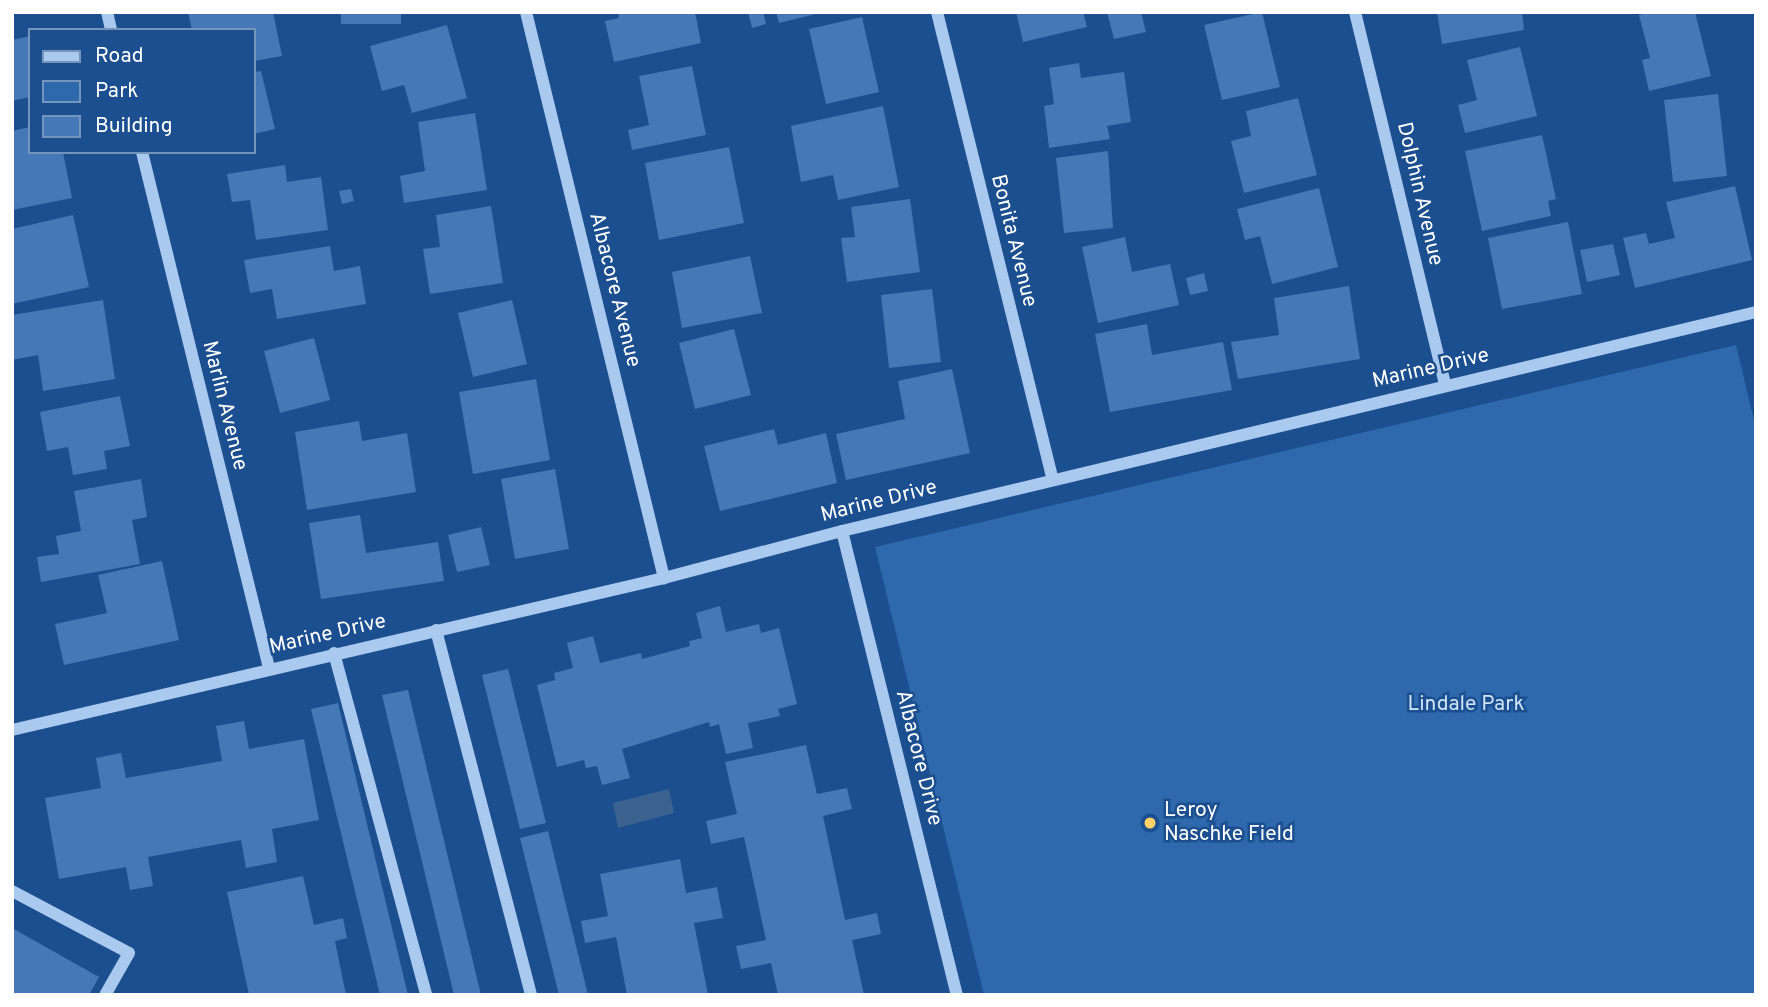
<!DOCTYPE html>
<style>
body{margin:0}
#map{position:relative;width:1768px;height:1007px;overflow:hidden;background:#1b4f8f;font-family:Overpass,sans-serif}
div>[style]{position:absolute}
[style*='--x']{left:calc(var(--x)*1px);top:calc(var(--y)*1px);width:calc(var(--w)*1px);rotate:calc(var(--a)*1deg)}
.green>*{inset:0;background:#2e69ad}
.water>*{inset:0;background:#3c6290}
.building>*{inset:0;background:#4478b7}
.minor>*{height:12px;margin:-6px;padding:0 6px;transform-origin:6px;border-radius:6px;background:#a9c9ee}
.dots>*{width:19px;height:19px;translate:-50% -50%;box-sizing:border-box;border:4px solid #1b4f8f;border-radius:50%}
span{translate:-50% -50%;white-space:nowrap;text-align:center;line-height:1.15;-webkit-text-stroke:5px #1b4f8f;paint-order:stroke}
.street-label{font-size:21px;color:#fff}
.park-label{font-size:21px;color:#cfe3fa}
.poi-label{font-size:21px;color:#fff}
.left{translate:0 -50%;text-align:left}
.frame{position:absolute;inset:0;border:14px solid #fff;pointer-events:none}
.legend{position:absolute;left:28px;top:28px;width:228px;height:126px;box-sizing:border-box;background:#1b4f8f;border:2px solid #7695bc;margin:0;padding:9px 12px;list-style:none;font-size:21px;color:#fff}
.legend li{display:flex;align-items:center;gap:14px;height:35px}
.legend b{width:35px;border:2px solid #7695bc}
</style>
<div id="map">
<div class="green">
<div style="clip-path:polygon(1736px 345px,1756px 429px,1756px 995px,984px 995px,875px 547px)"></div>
</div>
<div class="water">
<div style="clip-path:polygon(669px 789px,674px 813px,618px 828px,613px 803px)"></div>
</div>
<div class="building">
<div style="clip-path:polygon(188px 12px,273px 12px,282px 56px,254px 61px,254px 30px,192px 30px)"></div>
<div style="clip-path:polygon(341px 12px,401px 12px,401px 24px,341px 24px)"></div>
<div style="clip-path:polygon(618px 12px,695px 12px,701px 43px,614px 62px,605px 21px,619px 18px)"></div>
<div style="clip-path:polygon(748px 12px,763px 12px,766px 24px,752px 28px)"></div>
<div style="clip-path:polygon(776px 12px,820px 12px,820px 13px,779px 23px)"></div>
<div style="clip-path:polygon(1016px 12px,1083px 12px,1087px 27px,1023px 42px)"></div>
<div style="clip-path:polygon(1107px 12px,1141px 12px,1146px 32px,1114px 39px)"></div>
<div style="clip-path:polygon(1262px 12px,1280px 87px,1222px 100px,1204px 25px)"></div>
<div style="clip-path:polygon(1437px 12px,1522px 12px,1524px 30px,1442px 44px)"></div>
<div style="clip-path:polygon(1650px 12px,1695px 12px,1711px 76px,1649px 91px,1642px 60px,1650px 58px,1639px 15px)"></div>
<div style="clip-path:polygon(862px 17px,879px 92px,826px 104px,809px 29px)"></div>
<div style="clip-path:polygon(447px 25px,467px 98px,412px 113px,404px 85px,382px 91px,370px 46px)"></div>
<div style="clip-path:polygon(30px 36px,30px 97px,12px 101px,12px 40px)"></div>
<div style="clip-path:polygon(1520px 47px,1537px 116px,1465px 133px,1458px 105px,1477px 100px,1467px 60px)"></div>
<div style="clip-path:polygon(1079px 63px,1081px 78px,1124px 72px,1131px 122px,1107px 126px,1110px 139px,1049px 148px,1044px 106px,1054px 104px,1049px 68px)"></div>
<div style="clip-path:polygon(692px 66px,706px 135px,632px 150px,628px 130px,649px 125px,639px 76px)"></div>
<div style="clip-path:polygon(261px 71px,275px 129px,254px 134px,254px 72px)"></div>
<div style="clip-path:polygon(1718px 94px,1727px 176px,1673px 182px,1664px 100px)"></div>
<div style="clip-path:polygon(1298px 98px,1317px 175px,1244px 193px,1231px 141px,1251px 136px,1246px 111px)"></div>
<div style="clip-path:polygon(883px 106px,899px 187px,838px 200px,833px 175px,801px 182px,791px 126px)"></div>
<div style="clip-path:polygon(475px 113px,487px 190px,404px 203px,400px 176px,425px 171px,418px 122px)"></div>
<div style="clip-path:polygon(30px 127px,30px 152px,63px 152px,72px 198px,12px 210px,12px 131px)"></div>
<div style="clip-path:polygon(1542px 135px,1556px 199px,1548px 201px,1551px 216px,1482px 231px,1465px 151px)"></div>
<div style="clip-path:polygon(729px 147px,744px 223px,659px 240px,645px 163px)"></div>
<div style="clip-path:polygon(1108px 151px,1113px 228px,1064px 233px,1056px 158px)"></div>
<div style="clip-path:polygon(285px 165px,287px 182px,321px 177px,328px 230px,256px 240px,250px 200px,232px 202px,227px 174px)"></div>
<div style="clip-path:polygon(1735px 186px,1752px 260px,1635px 288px,1623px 238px,1646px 233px,1649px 244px,1675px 238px,1666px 202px)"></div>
<div style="clip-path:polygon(1319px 188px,1338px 267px,1272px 284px,1260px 236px,1245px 240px,1237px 209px)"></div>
<div style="clip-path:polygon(351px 189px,354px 201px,342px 204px,339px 191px)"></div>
<div style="clip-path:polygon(910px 199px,920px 272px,847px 282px,841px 238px,855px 237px,851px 207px)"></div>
<div style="clip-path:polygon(491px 206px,503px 283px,430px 294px,423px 249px,440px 247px,436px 215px)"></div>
<div style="clip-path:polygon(73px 215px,89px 287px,12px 304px,12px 229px)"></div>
<div style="clip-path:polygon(1568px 222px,1582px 294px,1502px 309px,1488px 238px)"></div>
<div style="clip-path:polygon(1125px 237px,1132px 272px,1170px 264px,1179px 305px,1098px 323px,1082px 247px)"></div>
<div style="clip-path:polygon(1613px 244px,1620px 275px,1587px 282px,1580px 250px)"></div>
<div style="clip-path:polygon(330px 246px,334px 271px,360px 266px,366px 304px,277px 319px,272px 289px,250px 293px,244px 260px)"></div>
<div style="clip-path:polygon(750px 256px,762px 313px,682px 328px,672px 272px)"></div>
<div style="clip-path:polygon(1204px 273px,1208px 291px,1190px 295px,1186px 278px)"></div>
<div style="clip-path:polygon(1349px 286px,1360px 359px,1238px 379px,1231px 342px,1279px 335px,1274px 298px)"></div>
<div style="clip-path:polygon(932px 289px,941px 362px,889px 368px,881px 295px)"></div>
<div style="clip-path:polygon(103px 300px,115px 379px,43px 391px,38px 355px,12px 360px,12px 315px)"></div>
<div style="clip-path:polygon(512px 300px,527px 364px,473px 377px,458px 313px)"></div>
<div style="clip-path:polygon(1147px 324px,1152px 355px,1223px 342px,1232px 390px,1110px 412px,1095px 334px)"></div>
<div style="clip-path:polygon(734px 329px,751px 395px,695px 409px,679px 343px)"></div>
<div style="clip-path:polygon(314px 338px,330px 400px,280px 413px,264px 351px)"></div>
<div style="clip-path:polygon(952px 369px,970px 453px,846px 480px,836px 434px,905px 419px,898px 381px)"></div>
<div style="clip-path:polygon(536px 379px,550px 460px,473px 474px,459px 392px)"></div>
<div style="clip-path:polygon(120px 396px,130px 446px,104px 451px,107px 469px,73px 475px,68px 447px,47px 451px,40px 412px)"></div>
<div style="clip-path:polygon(359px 421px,362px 441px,407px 433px,416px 492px,307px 510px,295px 432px)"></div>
<div style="clip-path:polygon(774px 429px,778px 445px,826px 433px,837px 483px,720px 511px,704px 446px)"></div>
<div style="clip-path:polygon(555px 469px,569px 549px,515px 559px,501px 479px)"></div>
<div style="clip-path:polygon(141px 479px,147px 517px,132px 520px,140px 564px,41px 582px,37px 557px,59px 554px,56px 536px,81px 531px,74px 491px)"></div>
<div style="clip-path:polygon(360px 515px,366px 553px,438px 542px,444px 581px,321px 599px,309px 523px)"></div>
<div style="clip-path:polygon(481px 527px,490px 565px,457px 572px,448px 535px)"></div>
<div style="clip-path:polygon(162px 561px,179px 640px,64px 665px,55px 624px,107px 613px,98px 575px)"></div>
<div style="clip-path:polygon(720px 606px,726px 632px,759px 624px,761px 633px,779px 628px,797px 704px,778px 709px,780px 716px,748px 723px,753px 748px,726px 754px,719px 724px,710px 727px,709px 722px,622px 749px,630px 778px,602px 785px,597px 766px,586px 768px,584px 760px,557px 767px,537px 685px,555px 680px,554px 673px,573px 668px,567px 643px,593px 636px,600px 663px,641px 653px,642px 659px,690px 646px,689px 641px,702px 638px,696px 613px)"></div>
<div style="clip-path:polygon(508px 669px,546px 823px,520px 829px,482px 675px)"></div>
<div style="clip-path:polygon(408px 690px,481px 995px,454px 995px,382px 695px)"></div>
<div style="clip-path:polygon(338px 703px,408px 995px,380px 995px,311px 709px)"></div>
<div style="clip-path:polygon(244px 721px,249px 749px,304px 739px,319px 820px,272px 829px,277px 862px,246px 868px,241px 840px,148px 857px,153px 886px,130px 890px,126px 867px,59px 879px,45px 798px,101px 788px,96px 758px,121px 753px,126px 778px,222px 761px,216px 726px)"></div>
<div style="clip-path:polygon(806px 745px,817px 794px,847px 788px,852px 809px,823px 816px,845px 920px,877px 913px,881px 934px,852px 940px,864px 995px,778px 995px,771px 963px,741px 969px,736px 946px,766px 940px,744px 837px,711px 844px,706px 821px,737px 814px,725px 762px)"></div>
<div style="clip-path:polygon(548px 831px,588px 995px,559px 995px,520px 838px)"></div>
<div style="clip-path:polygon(680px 859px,686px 893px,717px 887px,723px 918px,694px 923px,708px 995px,627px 995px,616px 937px,585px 943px,581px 921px,608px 916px,600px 874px)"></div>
<div style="clip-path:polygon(303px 876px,314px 925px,343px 918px,347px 938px,335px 941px,346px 995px,249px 995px,227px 892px)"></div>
<div style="clip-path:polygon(12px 928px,99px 977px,89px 995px,12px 995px)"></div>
</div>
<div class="minor">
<div style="--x:107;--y:12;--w:18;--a:77"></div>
<div style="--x:526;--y:12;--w:583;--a:76.3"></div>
<div style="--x:937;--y:12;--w:481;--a:76.1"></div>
<div style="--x:1355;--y:12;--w:384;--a:76.4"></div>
<div style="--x:142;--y:152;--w:531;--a:76.17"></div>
<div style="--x:842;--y:531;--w:478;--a:76.1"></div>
<div style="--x:436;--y:630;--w:377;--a:75.4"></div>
<div style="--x:334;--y:653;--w:354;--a:74.9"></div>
<div style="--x:12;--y:730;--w:669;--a:-13.12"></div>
<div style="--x:664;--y:578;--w:184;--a:-14.8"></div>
<div style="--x:842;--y:531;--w:940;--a:-13.47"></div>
<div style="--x:12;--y:891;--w:132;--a:27.9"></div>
<div style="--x:129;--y:953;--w:48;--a:119.7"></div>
</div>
<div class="dots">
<div style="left:1150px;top:823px;background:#ffd166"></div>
</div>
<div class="street-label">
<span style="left:1419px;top:194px;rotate:77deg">Dolphin Avenue</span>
<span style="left:1013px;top:241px;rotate:76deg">Bonita Avenue</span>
<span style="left:614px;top:290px;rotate:76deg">Albacore Avenue</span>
<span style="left:1431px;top:369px;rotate:-13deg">Marine Drive</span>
<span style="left:224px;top:406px;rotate:76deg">Marlin Avenue</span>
<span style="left:879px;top:502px;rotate:-14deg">Marine Drive</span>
<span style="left:328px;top:635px;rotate:-13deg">Marine Drive</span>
<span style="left:918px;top:758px;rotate:76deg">Albacore Drive</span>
</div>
<div class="park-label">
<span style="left:1466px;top:705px">Lindale Park</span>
</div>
<div class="poi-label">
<span class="left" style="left:1164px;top:823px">Leroy<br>Naschke Field</span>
</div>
<div class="frame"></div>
<ul class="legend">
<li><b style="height:9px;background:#a9c9ee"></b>Road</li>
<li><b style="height:19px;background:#2e69ad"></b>Park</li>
<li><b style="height:19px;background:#4478b7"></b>Building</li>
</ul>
</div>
